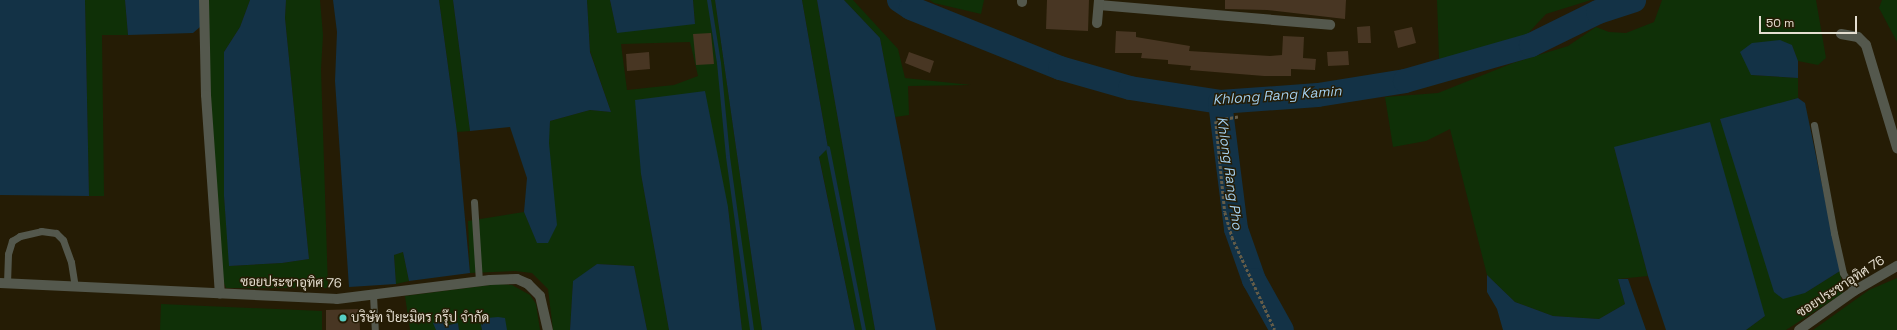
<!DOCTYPE html>
<meta charset="utf-8">
<style>
body{margin:0}
#map{position:relative;width:1897px;height:330px;overflow:hidden;background:#251c05;font-family:"Space Grotesk",Sarabun,sans-serif}
div>[style]{position:absolute}
[style*='--x']{left:calc(var(--x)*1px);top:calc(var(--y)*1px);width:calc(var(--w)*1px);rotate:calc(var(--a)*1deg)}
.green>*{inset:0;background:#0f3007}
.water>*{inset:0;background:#133246}
.stream>*{height:4px;margin:-2px;padding:0 2px;transform-origin:2px;border-radius:2px;background:#133246}
.river>*{height:24px;margin:-12px;padding:0 12px;transform-origin:12px;border-radius:12px;background:#133246}
.building>*{inset:0;background:#483623}
.path>*{height:2.5px;margin-top:-1.25px;transform-origin:0;background:repeating-linear-gradient(90deg,#645c48 0 3px,transparent 0 5px)}
.lane>*{height:7px;margin:-3.5px;padding:0 3.5px;transform-origin:3.5px;border-radius:3.5px;background:#54584d}
.street>*{height:10px;margin:-5px;padding:0 5px;transform-origin:5px;border-radius:5px;background:#54584d}
.dots>*{width:11px;height:11px;translate:-50% -50%;box-sizing:border-box;border:2px solid #251c05;border-radius:50%}
span{translate:-50% -50%;white-space:nowrap;text-align:center;line-height:1.15;-webkit-text-stroke:3px #251c05;paint-order:stroke}
.street-label{font-size:13px;color:#e4ded0}
.poi-label{font-size:13px;color:#e4ded0}
.left{translate:0 -50%;text-align:left}
.water-label{font-size:14px;color:#a2ceed;font-style:italic}
.scale{position:absolute;left:1759px;top:16px;width:98px;height:18px;box-sizing:border-box;border:2px solid #e4ded0;border-top:0;padding-left:5px;font-size:12px;line-height:14px;white-space:nowrap;color:#e4ded0;-webkit-text-stroke:3px #251c05;paint-order:stroke}
</style>
<div id="map">
<div class="green">
<div style="clip-path:polygon(85px 0,125px 0,128px 35px,102px 35px,104px 196px,89px 196px)"></div>
<div style="clip-path:polygon(208px 0,250px 0,240px 27px,224px 52px,224px 196px,230px 266px,282px 263px,309px 259px,285px 18px,286px 0,320px 0,323px 35px,321px 69px,328px 288px,226px 288px,222px 278px,211px 125px)"></div>
<div style="clip-path:polygon(439px 0,453px 0,470px 131px,457px 132px)"></div>
<div style="clip-path:polygon(evenodd,587px 0,610px 0,617px 32px,695px 23px,693px 0,715px 0,762px 330px,742px 330px,728px 207px,641px 174px,669px 330px,647px 330px,634px 266px,597px 264px,573px 282px,570px 330px,553px 330px,548px 289px,532px 273px,515px 271px,470px 273px,468px 221px,524px 212px,537px 242px,550px 121px,590px 110px,611px 112px,590px 51px,587px 0,690px 42px,698px 76px,674px 85px,627px 90px,621px 44px,690px 42px)"></div>
<div style="clip-path:polygon(802px 0,817px 0,875px 330px,855px 330px,819px 156px,828px 148px)"></div>
<div style="clip-path:polygon(844px 0,853px 0,898px 49px,905px 78px,971px 85px,908px 86px,909px 115px,895px 117px,880px 38px)"></div>
<div style="clip-path:polygon(930px 0,984px 0,981px 14px,934px 3px)"></div>
<div style="clip-path:polygon(1437px 0,1591px 0,1546px 14px,1522px 40px,1439px 59px)"></div>
<div style="clip-path:polygon(1662px 0,1816px 0,1826px 58px,1818px 65px,1798px 61px,1792px 45px,1751px 75px,1798px 78px,1798px 98px,1720px 120px,1805px 293px,1840px 271px,1843px 293px,1786px 330px,1746px 330px,1765px 316px,1614px 147px,1648px 276px,1618px 279px,1625px 304px,1599px 319px,1553px 316px,1515px 302px,1487px 275px,1450px 129px,1426px 141px,1393px 147px,1385px 97px,1438px 93px,1513px 63px,1568px 46px,1596px 27px,1609px 32px,1626px 33px,1654px 22px)"></div>
<div style="clip-path:polygon(1882px 0,1897px 0,1897px 42px,1879px 8px)"></div>
<div style="clip-path:polygon(403px 252px,409px 281px,396px 284px,394px 255px)"></div>
<div style="clip-path:polygon(1897px 278px,1897px 330px,1813px 330px,1869px 290px)"></div>
<div style="clip-path:polygon(498px 284px,512px 285px,530px 295px,536px 304px,540px 330px,507px 330px,481px 325px,482px 330px,459px 330px,458px 324px,445px 324px,436px 330px,410px 330px,405px 296px)"></div>
<div style="clip-path:polygon(161px 304px,322px 311px,322px 330px,160px 330px)"></div>
</div>
<div class="water">
<div style="clip-path:polygon(0 0,85px 0,89px 196px,0 195px)"></div>
<div style="clip-path:polygon(125px 0,200px 0,200px 27px,193px 33px,128px 35px)"></div>
<div style="clip-path:polygon(250px 0,286px 0,285px 18px,309px 259px,282px 263px,229px 266px,224px 196px,224px 52px,240px 27px)"></div>
<div style="clip-path:polygon(333px 0,439px 0,457px 132px,470px 273px,409px 281px,403px 252px,394px 255px,396px 284px,349px 287px,335px 81px,337px 32px)"></div>
<div style="clip-path:polygon(453px 0,587px 0,590px 52px,611px 112px,590px 110px,550px 121px,549px 143px,557px 225px,548px 243px,537px 243px,524px 212px,527px 178px,510px 127px,470px 131px)"></div>
<div style="clip-path:polygon(610px 0,693px 0,695px 24px,617px 33px)"></div>
<div style="clip-path:polygon(715px 0,802px 0,828px 148px,819px 157px,855px 330px,762px 330px)"></div>
<div style="clip-path:polygon(817px 0,844px 0,880px 38px,936px 330px,875px 330px)"></div>
<div style="clip-path:polygon(1780px 40px,1792px 45px,1798px 61px,1798px 78px,1751px 75px,1740px 52px,1752px 43px)"></div>
<div style="clip-path:polygon(705px 91px,728px 207px,742px 330px,669px 330px,641px 174px,635px 100px)"></div>
<div style="clip-path:polygon(1798px 98px,1805px 103px,1840px 271px,1805px 293px,1783px 299px,1774px 292px,1720px 119px)"></div>
<div style="clip-path:polygon(1710px 122px,1765px 316px,1746px 330px,1666px 330px,1648px 276px,1614px 147px)"></div>
<div style="clip-path:polygon(597px 264px,634px 266px,647px 330px,570px 330px,573px 281px)"></div>
<div style="clip-path:polygon(1487px 275px,1515px 302px,1553px 316px,1599px 319px,1625px 304px,1618px 279px,1628px 279px,1646px 330px,1503px 330px,1497px 309px,1487px 292px)"></div>
<div style="clip-path:polygon(498px 317px,505px 318px,507px 330px,482px 330px,481px 325px,487px 318px)"></div>
<div style="clip-path:polygon(442px 321px,449px 325px,458px 323px,459px 330px,436px 330px,433px 323px)"></div>
</div>
<div class="stream">
<div style="--x:709;--y:0;--w:64;--a:81"></div>
<div style="--x:719;--y:63;--w:94;--a:84.5"></div>
<div style="--x:728;--y:157;--w:175;--a:82.1"></div>
<div style="--x:828;--y:148;--w:186;--a:78.8"></div>
</div>
<div class="river">
<div style="--x:899;--y:0;--w:14;--a:34"></div>
<div style="--x:911;--y:8;--w:161;--a:21.9"></div>
<div style="--x:1060;--y:68;--w:73;--a:15.9"></div>
<div style="--x:1130;--y:88;--w:91;--a:8.8"></div>
<div style="--x:1220;--y:102;--w:98;--a:-4.1"></div>
<div style="--x:1318;--y:95;--w:88;--a:-9.1"></div>
<div style="--x:1405;--y:81;--w:131;--a:-15.9"></div>
<div style="--x:1531;--y:45;--w:75;--a:-26.2"></div>
<div style="--x:1598;--y:12;--w:38;--a:-18"></div>
<div style="--x:1220;--y:102;--w:128;--a:82.8"></div>
<div style="--x:1236;--y:229;--w:54;--a:70.6"></div>
<div style="--x:1254;--y:280;--w:57;--a:60.8"></div>
</div>
<div class="building">
<div style="clip-path:polygon(1047px 0,1089px 0,1088px 31px,1046px 29px)"></div>
<div style="clip-path:polygon(1225px 0,1346px 0,1345px 19px,1267px 10px,1225px 9px)"></div>
<div style="clip-path:polygon(1370px 26px,1371px 43px,1358px 43px,1357px 27px)"></div>
<div style="clip-path:polygon(1412px 27px,1416px 43px,1398px 48px,1394px 31px)"></div>
<div style="clip-path:polygon(1116px 31px,1136px 32px,1136px 37px,1190px 46px,1189px 51px,1270px 56px,1282px 55px,1283px 36px,1304px 37px,1303px 58px,1316px 59px,1315px 70px,1291px 69px,1291px 76px,1264px 76px,1190px 70px,1191px 66px,1168px 64px,1168px 60px,1141px 58px,1142px 53px,1115px 53px)"></div>
<div style="clip-path:polygon(711px 33px,714px 64px,696px 65px,693px 34px)"></div>
<div style="clip-path:polygon(1348px 51px,1349px 65px,1328px 66px,1327px 52px)"></div>
<div style="clip-path:polygon(649px 52px,650px 69px,627px 71px,626px 54px)"></div>
<div style="clip-path:polygon(909px 52px,934px 61px,930px 73px,905px 63px)"></div>
<div style="clip-path:polygon(359px 309px,360px 330px,326px 330px,326px 310px)"></div>
</div>
<div class="path">
<div style="--x:1238;--y:117;--w:22;--a:170"></div>
<div style="--x:1216;--y:121;--w:91;--a:84.4"></div>
<div style="--x:1225;--y:212;--w:26;--a:74"></div>
<div style="--x:1232;--y:237;--w:102;--a:65.2"></div>
</div>
<div class="lane">
<div style="--x:1814;--y:125;--w:110;--a:79.5"></div>
<div style="--x:1834;--y:233;--w:41;--a:77.3"></div>
<div style="--x:1843;--y:273;--w:21;--a:59"></div>
<div style="--x:474;--y:202;--w:79;--a:86.4"></div>
<div style="--x:7;--y:283;--w:29;--a:-88"></div>
<div style="--x:8;--y:254;--w:14;--a:-73"></div>
<div style="--x:12;--y:241;--w:9;--a:-32"></div>
<div style="--x:20;--y:236;--w:22;--a:-13"></div>
<div style="--x:41;--y:231;--w:15;--a:8"></div>
<div style="--x:56;--y:233;--w:10;--a:45"></div>
<div style="--x:63;--y:240;--w:23;--a:70"></div>
<div style="--x:71;--y:262;--w:24;--a:81"></div>
<div style="--x:373;--y:295;--w:35;--a:87"></div>
</div>
<div class="street">
<div style="--x:204;--y:0;--w:95;--a:88.8"></div>
<div style="--x:206;--y:95;--w:199;--a:86"></div>
<div style="--x:1022;--y:2;--w:2;--a:-90"></div>
<div style="--x:1099;--y:5;--w:232;--a:4.9"></div>
<div style="--x:1097;--y:23;--w:23;--a:-85"></div>
<div style="--x:1841;--y:34;--w:17;--a:10"></div>
<div style="--x:1858;--y:37;--w:11;--a:45"></div>
<div style="--x:1866;--y:45;--w:108;--a:73.2"></div>
<div style="--x:0;--y:283;--w:337;--a:2.7"></div>
<div style="--x:337;--y:299;--w:154;--a:-7.1"></div>
<div style="--x:490;--y:280;--w:27;--a:-2"></div>
<div style="--x:517;--y:279;--w:12;--a:24"></div>
<div style="--x:528;--y:284;--w:17;--a:45"></div>
<div style="--x:540;--y:296;--w:35;--a:77"></div>
<div style="--x:1799;--y:330;--w:67;--a:-35.3"></div>
<div style="--x:1854;--y:291;--w:50;--a:-30.2"></div>
</div>
<div class="dots">
<div style="left:343px;top:318px;background:#56cec4"></div>
</div>
<div class="street-label">
<span style="left:291px;top:283px;rotate:1deg">ซอยประชาอุทิศ 76</span>
<span style="left:1841px;top:287px;rotate:-33deg">ซอยประชาอุทิศ 76</span>
</div>
<div class="poi-label">
<span class="left" style="left:351px;top:318px">บริษัท ปิยะมิตร กรุ๊ป จำกัด</span>
</div>
<div class="water-label">
<span style="left:1277px;top:95px;rotate:-4deg">Khlong Rang Kamin</span>
<span style="left:1230px;top:173px;rotate:82deg">Khlong Rang Pho</span>
</div>
<div class="scale">50 m</div>
</div>
